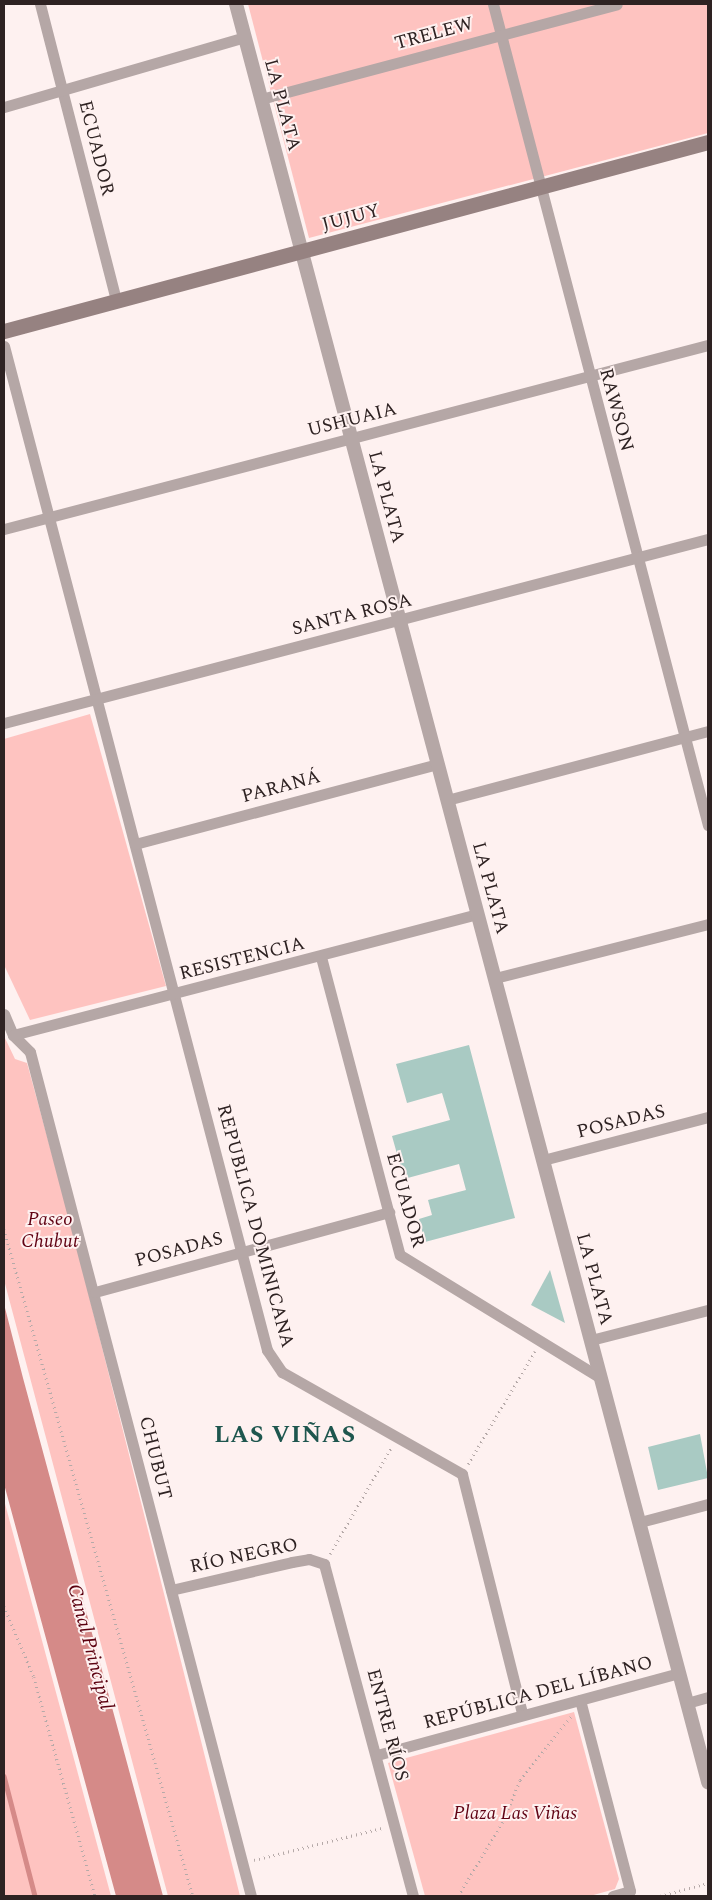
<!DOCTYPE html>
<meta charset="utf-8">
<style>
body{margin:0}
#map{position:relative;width:712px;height:1900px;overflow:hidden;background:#fef1f0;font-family:Spectral,serif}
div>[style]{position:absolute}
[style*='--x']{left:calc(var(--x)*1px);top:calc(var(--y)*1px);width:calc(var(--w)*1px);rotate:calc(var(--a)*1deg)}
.green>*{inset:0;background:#fec3c0}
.water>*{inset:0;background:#d58a88}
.stream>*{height:4.5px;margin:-2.25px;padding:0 2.25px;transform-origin:2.25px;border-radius:2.25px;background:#d58a88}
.building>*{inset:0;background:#a9cac3}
.path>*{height:2.5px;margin-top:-1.25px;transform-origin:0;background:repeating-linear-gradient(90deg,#b5a9a8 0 1px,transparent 0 5px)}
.minor>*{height:11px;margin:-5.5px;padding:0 5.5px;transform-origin:5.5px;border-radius:5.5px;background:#b5a7a6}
.tertiary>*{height:14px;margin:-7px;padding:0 7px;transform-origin:7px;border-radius:7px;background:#b5a7a6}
.secondary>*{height:15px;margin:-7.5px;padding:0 7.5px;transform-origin:7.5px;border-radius:7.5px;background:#968281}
span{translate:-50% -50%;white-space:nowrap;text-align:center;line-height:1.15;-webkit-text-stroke:4px #fef1f0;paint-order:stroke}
.street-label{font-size:19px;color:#2e2222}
.park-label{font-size:19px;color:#600213;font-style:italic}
.water-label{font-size:20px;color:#5b000f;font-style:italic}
.district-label{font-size:24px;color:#1e564e;font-weight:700;letter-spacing:1px}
.frame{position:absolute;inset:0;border:5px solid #2e2222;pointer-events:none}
</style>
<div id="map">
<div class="green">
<div style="clip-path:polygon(248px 4px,708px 4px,708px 133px,309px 238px)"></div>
<div style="clip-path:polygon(90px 714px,166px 986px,30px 1020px,4px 965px,4px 739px)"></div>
<div style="clip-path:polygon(4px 1036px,15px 1059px,27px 1063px,71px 1224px,240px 1896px,168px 1896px,4px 1280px)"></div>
<div style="clip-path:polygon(4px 1500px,111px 1896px,4px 1896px)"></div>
<div style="clip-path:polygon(574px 1712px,619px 1879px,615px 1889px,590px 1896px,425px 1896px,388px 1763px)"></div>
</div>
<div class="water">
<div style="clip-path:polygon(4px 1304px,23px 1378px,163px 1896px,116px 1896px,4px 1484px)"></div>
</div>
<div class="stream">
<div style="--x:4;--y:1776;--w:124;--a:75.5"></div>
</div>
<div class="building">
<div style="clip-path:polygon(469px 1045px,515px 1218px,425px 1242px,419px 1219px,432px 1215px,428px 1200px,466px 1190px,459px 1164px,404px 1179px,392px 1136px,450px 1120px,442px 1093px,407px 1103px,396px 1064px)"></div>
<div style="clip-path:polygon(550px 1270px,565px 1323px,531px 1305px)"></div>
<div style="clip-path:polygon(700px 1434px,708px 1478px,658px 1490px,648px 1447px)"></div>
</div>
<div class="path">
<div style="--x:4;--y:1229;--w:693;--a:74.18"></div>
<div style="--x:468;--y:1464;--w:131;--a:-59.3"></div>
<div style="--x:330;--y:1554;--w:122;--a:-60.1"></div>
<div style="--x:4;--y:1606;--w:77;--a:67.1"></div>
<div style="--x:34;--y:1677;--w:227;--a:74.4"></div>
<div style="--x:254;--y:1860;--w:132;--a:-14"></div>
<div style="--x:458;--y:1896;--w:85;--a:-58.9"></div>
<div style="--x:502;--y:1823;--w:47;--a:-67.3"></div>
<div style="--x:520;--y:1780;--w:83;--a:-51.3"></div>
<div style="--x:660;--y:1896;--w:50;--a:-15.2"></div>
</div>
<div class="minor">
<div style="--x:40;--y:4;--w:307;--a:75.6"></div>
<div style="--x:493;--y:4;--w:849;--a:75.33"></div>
<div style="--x:261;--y:99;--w:368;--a:-14.9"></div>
<div style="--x:4;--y:107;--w:251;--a:-16.2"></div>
<div style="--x:4;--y:346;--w:1038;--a:75.32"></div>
<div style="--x:267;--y:1350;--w:27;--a:56"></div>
<div style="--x:282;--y:1372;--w:207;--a:29.5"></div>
<div style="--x:462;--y:1474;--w:246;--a:75.9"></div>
<div style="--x:4;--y:529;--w:728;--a:-14.65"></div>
<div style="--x:4;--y:723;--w:728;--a:-14.65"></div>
<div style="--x:447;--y:800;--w:270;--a:-14.8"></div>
<div style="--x:135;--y:844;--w:312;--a:-14.8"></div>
<div style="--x:321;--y:957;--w:308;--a:75.2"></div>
<div style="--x:400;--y:1255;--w:236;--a:31.5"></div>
<div style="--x:495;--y:978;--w:220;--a:-14.2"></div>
<div style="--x:4;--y:1014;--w:23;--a:67"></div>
<div style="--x:13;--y:1035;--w:24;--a:45"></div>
<div style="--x:30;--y:1052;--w:872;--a:75.33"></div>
<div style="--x:13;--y:1035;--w:480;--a:-14.6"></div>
<div style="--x:543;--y:1160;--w:171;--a:-14.6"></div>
<div style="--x:95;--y:1292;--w:305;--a:-15.2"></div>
<div style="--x:591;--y:1340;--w:121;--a:-14.4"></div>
<div style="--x:640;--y:1522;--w:70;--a:-14.8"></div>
<div style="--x:171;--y:1590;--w:124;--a:-13"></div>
<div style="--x:292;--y:1562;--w:17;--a:-10"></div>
<div style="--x:309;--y:1559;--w:16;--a:18"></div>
<div style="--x:324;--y:1564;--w:344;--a:75"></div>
<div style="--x:580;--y:1700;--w:197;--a:75.3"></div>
<div style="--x:630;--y:1891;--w:18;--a:164"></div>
<div style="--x:687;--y:1703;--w:22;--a:-16"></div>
<div style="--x:377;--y:1755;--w:313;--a:-15.2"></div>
</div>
<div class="tertiary">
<div style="--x:236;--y:4;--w:1840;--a:75.13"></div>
</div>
<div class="secondary">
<div style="--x:4;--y:331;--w:729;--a:-15.03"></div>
</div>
<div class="street-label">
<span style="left:434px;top:34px;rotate:-15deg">TRELEW</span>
<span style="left:282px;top:105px;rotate:75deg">LA PLATA</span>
<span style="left:96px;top:148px;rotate:76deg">ECUADOR</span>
<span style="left:351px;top:218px;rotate:-15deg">JUJUY</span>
<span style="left:616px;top:410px;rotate:75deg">RAWSON</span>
<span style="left:352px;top:420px;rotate:-14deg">USHUAIA</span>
<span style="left:386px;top:497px;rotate:75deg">LA PLATA</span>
<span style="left:352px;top:615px;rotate:-14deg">SANTA ROSA</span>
<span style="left:281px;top:787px;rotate:-15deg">PARANÁ</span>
<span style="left:490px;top:888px;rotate:75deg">LA PLATA</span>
<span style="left:242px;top:959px;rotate:-14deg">RESISTENCIA</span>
<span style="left:621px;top:1122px;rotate:-14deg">POSADAS</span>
<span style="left:405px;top:1200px;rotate:74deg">ECUADOR</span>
<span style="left:255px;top:1226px;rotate:75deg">REPUBLICA DOMINICANA</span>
<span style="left:179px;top:1250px;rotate:-15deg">POSADAS</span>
<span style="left:594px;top:1279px;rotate:75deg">LA PLATA</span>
<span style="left:155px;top:1458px;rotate:76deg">CHUBUT</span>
<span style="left:244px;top:1556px;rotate:-12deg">RÍO NEGRO</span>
<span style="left:538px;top:1693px;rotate:-15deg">REPÚBLICA DEL LÍBANO</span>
<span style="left:387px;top:1725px;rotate:75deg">ENTRE RÍOS</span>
</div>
<div class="park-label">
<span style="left:50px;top:1231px">Paseo<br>Chubut</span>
<span style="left:515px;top:1814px">Plaza Las Viñas</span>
</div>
<div class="water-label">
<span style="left:90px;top:1647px;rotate:75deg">Canal Principal</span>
</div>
<div class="district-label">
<span style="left:285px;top:1436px">LAS VIÑAS</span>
</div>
<div class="frame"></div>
</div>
